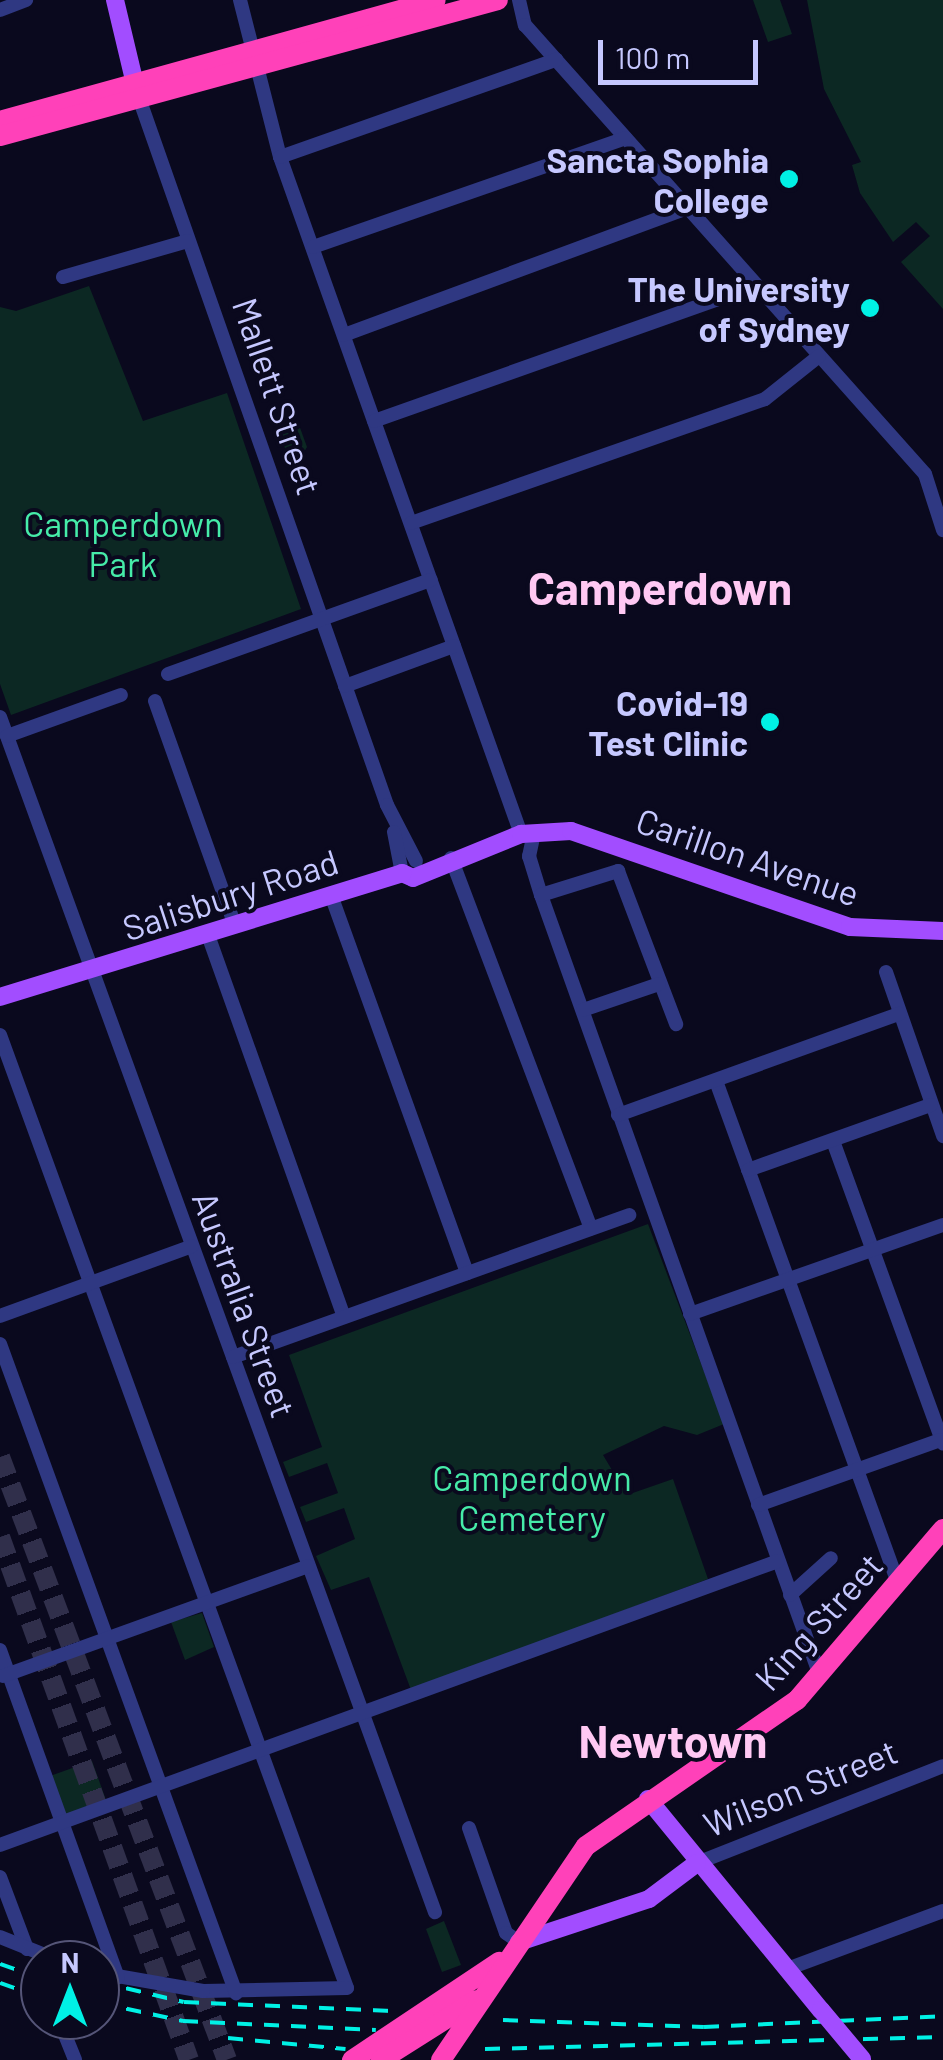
<!DOCTYPE html>
<style>
body{margin:0}
#map{position:relative;width:943px;height:2060px;overflow:hidden;background:#0a091e;font-family:Barlow,sans-serif}
div>[style]{position:absolute}
[style*='--x']{left:calc(var(--x)*1px);top:calc(var(--y)*1px);width:calc(var(--w)*1px);rotate:calc(var(--a)*1deg)}
.green>*{inset:0;background:#0c2823}
.highway-tunnel>*{height:20px;margin-top:-10px;transform-origin:0;background:repeating-linear-gradient(90deg,#302f4b 0 20px,transparent 0 30px)}
.minor>*{height:14px;margin:-7px;padding:0 7px;transform-origin:7px;border-radius:7px;background:#2f3882}
.major>*{height:18px;margin:-9px;padding:0 9px;transform-origin:9px;border-radius:9px;background:#a24dff}
.highway>*{height:20px;margin:-10px;padding:0 10px;transform-origin:10px;border-radius:10px;background:#ff41b9}
.rail>*{height:4px;margin-top:-2px;transform-origin:0;background:repeating-linear-gradient(90deg,#00f1e5 0 15px,transparent 0 27px)}
.major-bridge>*{height:18px;margin:-9px;padding:0 9px;transform-origin:9px;border-radius:9px;background:#a24dff}
.dots>*{width:28px;height:28px;translate:-50% -50%;box-sizing:border-box;border:5px solid #0a091e;border-radius:50%}
span{translate:-50% -50%;white-space:nowrap;text-align:center;line-height:1.15;-webkit-text-stroke:8px #0a091e;paint-order:stroke}
.poi-label{font-size:35px;color:#c6c8ff;font-weight:700}
.right{translate:-100% -50%;text-align:right}
.street-label{font-size:35px;color:#c6c8ff}
.park-label{font-size:35px;color:#46eba9}
.district-label{font-size:45px;color:#ffc8f3;font-weight:700}
.north{position:absolute;left:20px;top:1940px;width:100px;height:100px;box-sizing:border-box;background:#0a091e;border:2px solid #555578;border-radius:50%;rotate:0deg;font-size:28px;font-weight:700;line-height:40px;text-align:center;color:#c6c8ff}
.north::after{content:'';display:block;margin:auto;width:35px;height:45px;background:#00f1e5;clip-path:polygon(50% 0,100% 100%,50% 72%,0 100%)}
.scale{position:absolute;left:598px;top:40px;width:160px;height:45px;box-sizing:border-box;border:5px solid #c6c8ff;border-top:0;padding-left:12px;font-size:30px;line-height:35px;white-space:nowrap;color:#c6c8ff;-webkit-text-stroke:8px #0a091e;paint-order:stroke}
</style>
<div id="map">
<div class="green">
<div style="clip-path:polygon(753px 0,780px 0,792px 34px,768px 42px)"></div>
<div style="clip-path:polygon(807px 0,943px 0,943px 309px,901px 262px,930px 236px,916px 222px,893px 242px,860px 193px,852px 165px,861px 162px,824px 89px)"></div>
<div style="clip-path:polygon(89px 286px,143px 421px,227px 393px,301px 609px,11px 715px,0 684px,0 307px,16px 311px)"></div>
<div style="clip-path:polygon(299px 425px,307px 447px,293px 470px,279px 432px)"></div>
<div style="clip-path:polygon(648px 1224px,724px 1424px,697px 1435px,664px 1426px,603px 1455px,627px 1495px,673px 1479px,708px 1579px,411px 1690px,369px 1577px,331px 1590px,316px 1556px,355px 1539px,344px 1508px,306px 1522px,300px 1507px,338px 1493px,327px 1463px,289px 1477px,283px 1462px,322px 1447px,289px 1355px)"></div>
<div style="clip-path:polygon(202px 1613px,214px 1647px,185px 1660px,171px 1622px)"></div>
<div style="clip-path:polygon(92px 1761px,106px 1800px,64px 1815px,50px 1776px)"></div>
<div style="clip-path:polygon(444px 1921px,461px 1965px,442px 1972px,426px 1929px)"></div>
</div>
<div class="highway-tunnel">
<div style="--x:0;--y:1457;--w:644;--a:69.37"></div>
<div style="--x:0;--y:1537;--w:556;--a:70.13"></div>
</div>
<div class="minor">
<div style="--x:240;--y:0;--w:162;--a:75.7"></div>
<div style="--x:280;--y:157;--w:719;--a:70.41"></div>
<div style="--x:519;--y:0;--w:26;--a:77"></div>
<div style="--x:525;--y:25;--w:601;--a:48.3"></div>
<div style="--x:925;--y:474;--w:59;--a:72.2"></div>
<div style="--x:0;--y:10;--w:28;--a:-21"></div>
<div style="--x:139;--y:98;--w:749;--a:70.67"></div>
<div style="--x:387;--y:805;--w:63;--a:62.6"></div>
<div style="--x:280;--y:157;--w:293;--a:-19.4"></div>
<div style="--x:313;--y:247;--w:331;--a:-19.2"></div>
<div style="--x:63;--y:277;--w:130;--a:-16.1"></div>
<div style="--x:344;--y:335;--w:367;--a:-20.3"></div>
<div style="--x:374;--y:421;--w:406;--a:-19.5"></div>
<div style="--x:411;--y:523;--w:375;--a:-19.3"></div>
<div style="--x:765;--y:399;--w:69;--a:-38.5"></div>
<div style="--x:168;--y:674;--w:279;--a:-19.7"></div>
<div style="--x:345;--y:686;--w:116;--a:-20.2"></div>
<div style="--x:155;--y:701;--w:239;--a:70.4"></div>
<div style="--x:0;--y:717;--w:1272;--a:70"></div>
<div style="--x:7;--y:736;--w:121;--a:-19.8"></div>
<div style="--x:394;--y:832;--w:36;--a:79"></div>
<div style="--x:534;--y:833;--w:24;--a:102"></div>
<div style="--x:529;--y:856;--w:41;--a:72.9"></div>
<div style="--x:541;--y:895;--w:829;--a:70.34"></div>
<div style="--x:451;--y:858;--w:396;--a:69.3"></div>
<div style="--x:331;--y:895;--w:402;--a:70.2"></div>
<div style="--x:541;--y:895;--w:81;--a:-17.3"></div>
<div style="--x:618;--y:871;--w:164;--a:69.2"></div>
<div style="--x:208;--y:935;--w:405;--a:70.4"></div>
<div style="--x:886;--y:972;--w:174;--a:70.8"></div>
<div style="--x:583;--y:1010;--w:80;--a:-18.9"></div>
<div style="--x:0;--y:1035;--w:1014;--a:69.99"></div>
<div style="--x:347;--y:1988;--w:144;--a:178.8"></div>
<div style="--x:203;--y:1991;--w:105;--a:-170.1"></div>
<div style="--x:716;--y:1081;--w:534;--a:70.07"></div>
<div style="--x:618;--y:1115;--w:299;--a:-19.8"></div>
<div style="--x:833;--y:1141;--w:322;--a:70"></div>
<div style="--x:748;--y:1170;--w:194;--a:-19.6"></div>
<div style="--x:690;--y:1314;--w:268;--a:-19.4"></div>
<div style="--x:0;--y:1316;--w:204;--a:-20"></div>
<div style="--x:0;--y:1344;--w:691;--a:70.02"></div>
<div style="--x:233;--y:1357;--w:421;--a:-19.7"></div>
<div style="--x:758;--y:1505;--w:194;--a:-19.6"></div>
<div style="--x:790;--y:1595;--w:55;--a:-42.1"></div>
<div style="--x:0;--y:1650;--w:348;--a:70.2"></div>
<div style="--x:3;--y:1676;--w:324;--a:-19.8"></div>
<div style="--x:469;--y:1828;--w:111;--a:70.6"></div>
<div style="--x:506;--y:1933;--w:16;--a:35"></div>
<div style="--x:0;--y:1845;--w:828;--a:-20.05"></div>
<div style="--x:697;--y:1863;--w:264;--a:-21.5"></div>
<div style="--x:0;--y:1877;--w:77;--a:69.4"></div>
<div style="--x:0;--y:1937;--w:61;--a:22"></div>
<div style="--x:787;--y:1969;--w:166;--a:-20.4"></div>
<div style="--x:63;--y:2030;--w:32;--a:68"></div>
</div>
<div class="major">
<div style="--x:115;--y:0;--w:86;--a:76.6"></div>
<div style="--x:402;--y:873;--w:12;--a:24"></div>
<div style="--x:413;--y:878;--w:117;--a:-22.2"></div>
<div style="--x:521;--y:834;--w:50;--a:-3.4"></div>
<div style="--x:571;--y:831;--w:295;--a:19"></div>
<div style="--x:850;--y:927;--w:93;--a:2.5"></div>
<div style="--x:0;--y:997;--w:421;--a:-17.1"></div>
<div style="--x:648;--y:1799;--w:273;--a:50.7"></div>
<div style="--x:519;--y:1942;--w:137;--a:-18.3"></div>
<div style="--x:649;--y:1899;--w:60;--a:-36.9"></div>
</div>
<div class="highway">
<div style="--x:0;--y:121;--w:452;--a:-15.5"></div>
<div style="--x:0;--y:136;--w:516;--a:-15.27"></div>
<div style="--x:352;--y:2060;--w:177;--a:-33.7"></div>
<div style="--x:381;--y:2060;--w:112;--a:-32.3"></div>
<div style="--x:441;--y:2060;--w:258;--a:-55.9"></div>
<div style="--x:586;--y:1846;--w:257;--a:-34.7"></div>
<div style="--x:797;--y:1700;--w:225;--a:-49.5"></div>
</div>
<div class="rail">
<div style="--x:0;--y:1964;--w:42;--a:19.3"></div>
<div style="--x:100;--y:1982;--w:86;--a:13.4"></div>
<div style="--x:184;--y:2002;--w:208;--a:2.5"></div>
<div style="--x:0;--y:1983;--w:42;--a:19.3"></div>
<div style="--x:100;--y:2003;--w:85;--a:12.2"></div>
<div style="--x:183;--y:2021;--w:193;--a:2.7"></div>
<div style="--x:503;--y:2020;--w:201;--a:2"></div>
<div style="--x:704;--y:2027;--w:239;--a:-2.6"></div>
<div style="--x:228;--y:2038;--w:118;--a:5.4"></div>
<div style="--x:485;--y:2049;--w:458;--a:-1.5"></div>
</div>
<div class="major-bridge">
<div style="--x:821;--y:2010;--w:64;--a:50.1"></div>
</div>
<div class="dots">
<div style="left:789px;top:179px;background:#00f1e5"></div>
<div style="left:870px;top:308px;background:#00f1e5"></div>
<div style="left:770px;top:722px;background:#00f1e5"></div>
</div>
<div class="poi-label">
<span class="right" style="left:769px;top:179px">Sancta Sophia<br>College</span>
<span class="right" style="left:850px;top:308px">The University<br>of Sydney</span>
<span class="right" style="left:748px;top:722px">Covid-19<br>Test Clinic</span>
</div>
<div class="street-label">
<span style="left:278px;top:396px;rotate:71deg">Mallett Street</span>
<span style="left:748px;top:856px;rotate:19deg">Carillon Avenue</span>
<span style="left:230px;top:894px;rotate:-18deg">Salisbury Road</span>
<span style="left:245px;top:1304px;rotate:70deg">Australia Street</span>
<span style="left:818px;top:1621px;rotate:-48deg">King Street</span>
<span style="left:800px;top:1787px;rotate:-22deg">Wilson Street</span>
</div>
<div class="park-label">
<span style="left:123px;top:543px">Camperdown<br>Park</span>
<span style="left:532px;top:1497px">Camperdown<br>Cemetery</span>
</div>
<div class="district-label">
<span style="left:660px;top:588px">Camperdown</span>
<span style="left:673px;top:1741px">Newtown</span>
</div>
<div class="north">N</div>
<div class="scale">100 m</div>
</div>
